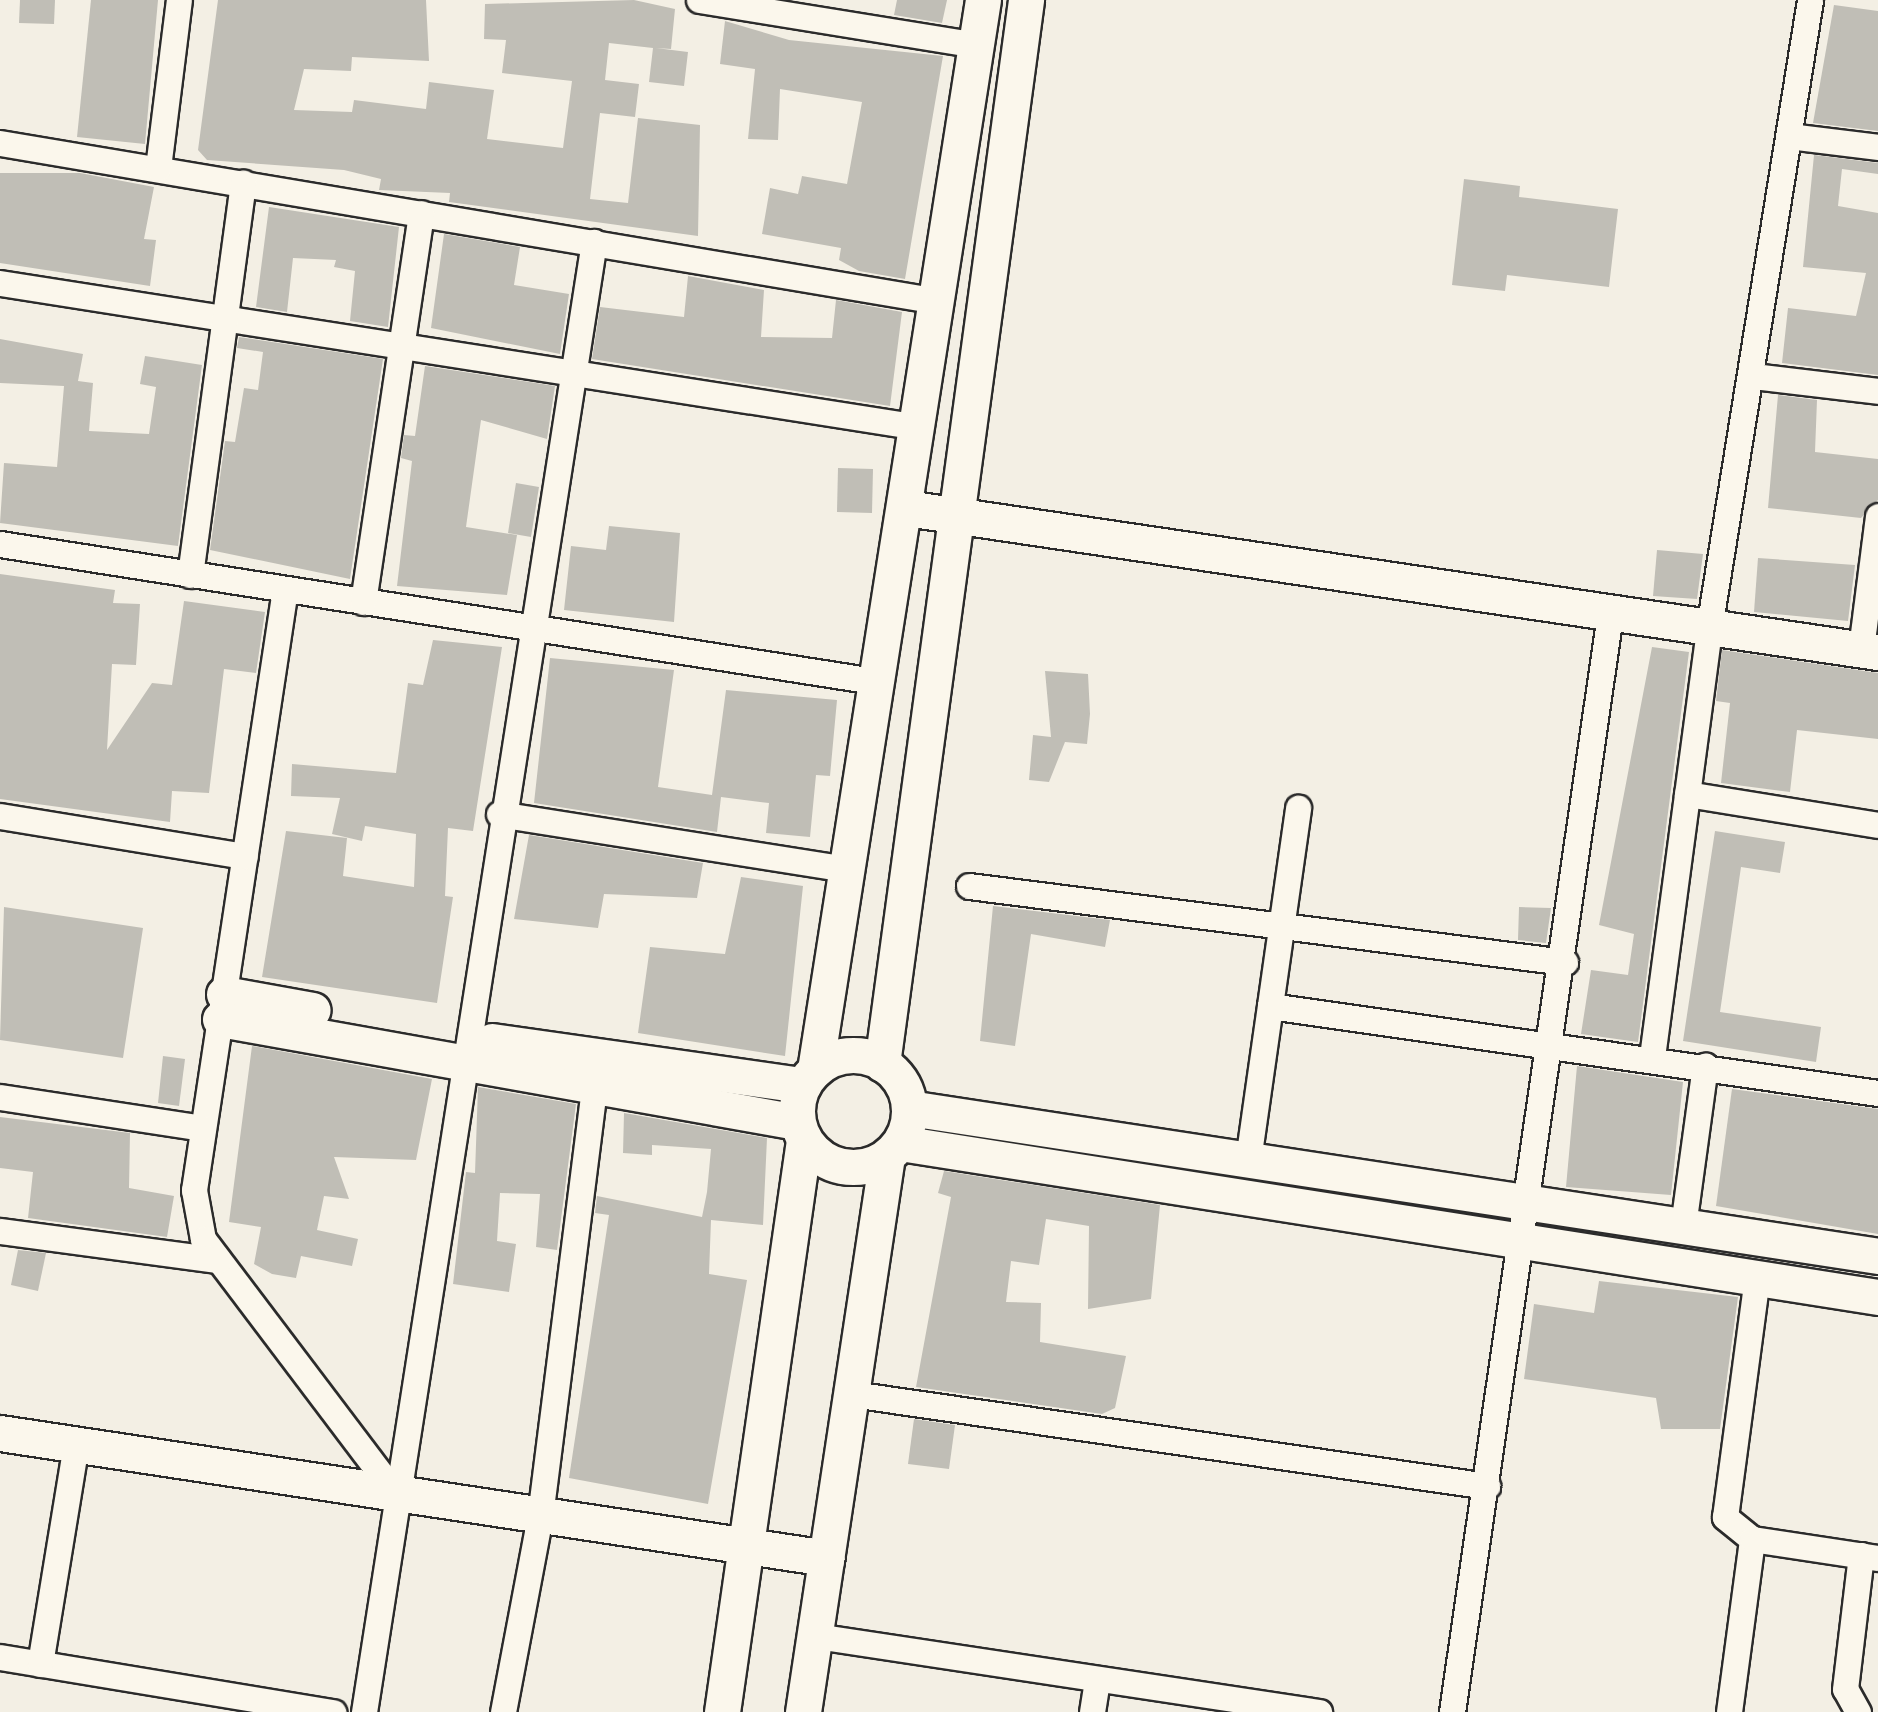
<!DOCTYPE html>
<style>
body{margin:0}
#map{position:relative;width:1878px;height:1712px;overflow:hidden;background:#f3efe4;font-family:Mali,sans-serif}
div>[style]{position:absolute}
[style*='--x']{left:calc(var(--x)*1px);top:calc(var(--y)*1px);width:calc(var(--w)*1px);rotate:calc(var(--a)*1deg)}
.building>*{inset:0;background:#c0beb6}
.roads{filter:drop-shadow(2px 0 #2b2b2b) drop-shadow(-2px 0 #2b2b2b) drop-shadow(0 2px #2b2b2b) drop-shadow(0 -2px #2b2b2b)}
.street>*{height:25px;margin:-12.5px;padding:0 12.5px;transform-origin:12.5px;border-radius:12.5px;background:#fbf7ec}
.secondary>*{height:35px;margin:-17.5px;padding:0 17.5px;transform-origin:17.5px;border-radius:17.5px;background:#fbf7ec}
.secondary>.ring{margin:-17.5px;padding:0;box-sizing:content-box;background:none;border:35px solid #fbf7ec;border-radius:50%}
span{translate:-50% -50%;white-space:nowrap;text-align:center;line-height:1.15;-webkit-text-stroke:10px #fbf7ec;paint-order:stroke}
</style>
<div id="map">
<div class="building">
<div style="clip-path:polygon(20px 0,55px 0,54px 24px,19px 23px)"></div>
<div style="clip-path:polygon(91px 0,158px 0,145px 144px,77px 137px)"></div>
<div style="clip-path:polygon(218px 0,426px 0,429px 61px,352px 57px,351px 71px,304px 69px,294px 110px,352px 112px,354px 100px,426px 109px,429px 82px,494px 90px,487px 139px,563px 148px,572px 81px,502px 73px,506px 40px,484px 39px,485px 4px,634px 0,675px 9px,671px 49px,656px 48px,688px 52px,684px 86px,649px 82px,653px 48px,609px 43px,605px 80px,639px 84px,635px 117px,600px 113px,590px 199px,628px 203px,638px 118px,700px 125px,698px 236px,449px 202px,450px 193px,379px 190px,381px 179px,344px 170px,207px 160px,198px 150px)"></div>
<div style="clip-path:polygon(897px 0,947px 0,942px 23px,894px 15px)"></div>
<div style="clip-path:polygon(1834px 5px,1878px 11px,1878px 131px,1813px 123px)"></div>
<div style="clip-path:polygon(725px 21px,789px 40px,943px 56px,905px 279px,859px 271px,839px 260px,841px 248px,762px 234px,770px 188px,798px 194px,802px 176px,847px 184px,862px 102px,780px 89px,778px 140px,748px 139px,755px 69px,720px 64px)"></div>
<div style="clip-path:polygon(1814px 155px,1878px 163px,1878px 174px,1842px 169px,1838px 206px,1878px 213px,1878px 375px,1782px 363px,1788px 308px,1856px 316px,1866px 273px,1803px 267px)"></div>
<div style="clip-path:polygon(0 173px,80px 173px,154px 187px,144px 239px,156px 240px,150px 286px,0 263px)"></div>
<div style="clip-path:polygon(1464px 179px,1520px 186px,1519px 197px,1618px 209px,1609px 287px,1507px 275px,1505px 291px,1452px 285px)"></div>
<div style="clip-path:polygon(269px 207px,399px 227px,388px 327px,350px 321px,355px 271px,334px 267px,336px 260px,293px 258px,287px 312px,256px 307px)"></div>
<div style="clip-path:polygon(444px 234px,520px 247px,514px 285px,569px 294px,560px 354px,431px 328px)"></div>
<div style="clip-path:polygon(688px 276px,764px 290px,761px 337px,832px 338px,836px 300px,902px 312px,890px 406px,592px 359px,600px 307px,684px 317px)"></div>
<div style="clip-path:polygon(239px 337px,383px 359px,350px 579px,210px 550px,225px 441px,235px 442px,244px 388px,258px 390px,263px 352px,237px 348px)"></div>
<div style="clip-path:polygon(0 339px,83px 354px,78px 381px,93px 383px,89px 431px,149px 434px,156px 387px,140px 384px,145px 356px,202px 365px,178px 546px,0 523px,4px 463px,57px 467px,64px 386px,0 383px)"></div>
<div style="clip-path:polygon(425px 366px,555px 386px,547px 439px,481px 420px,466px 527px,517px 535px,507px 595px,397px 586px,412px 461px,401px 458px,404px 435px,415px 436px)"></div>
<div style="clip-path:polygon(1778px 395px,1817px 400px,1815px 452px,1878px 459px,1878px 500px,1861px 518px,1768px 508px)"></div>
<div style="clip-path:polygon(838px 468px,873px 469px,872px 513px,837px 512px)"></div>
<div style="clip-path:polygon(516px 483px,539px 487px,531px 537px,508px 533px)"></div>
<div style="clip-path:polygon(609px 526px,680px 533px,674px 622px,564px 610px,571px 546px,606px 550px)"></div>
<div style="clip-path:polygon(1657px 550px,1703px 554px,1697px 599px,1653px 596px)"></div>
<div style="clip-path:polygon(1758px 558px,1855px 565px,1848px 621px,1754px 612px)"></div>
<div style="clip-path:polygon(0 574px,115px 590px,113px 603px,140px 604px,136px 665px,112px 664px,107px 750px,152px 683px,172px 685px,184px 601px,265px 612px,256px 673px,224px 669px,209px 793px,172px 791px,170px 822px,0 799px)"></div>
<div style="clip-path:polygon(433px 640px,502px 647px,473px 831px,448px 828px,445px 896px,453px 897px,437px 1003px,262px 977px,286px 831px,347px 838px,343px 876px,414px 887px,416px 834px,365px 826px,362px 841px,332px 834px,340px 798px,291px 796px,292px 764px,396px 773px,408px 683px,423px 685px)"></div>
<div style="clip-path:polygon(1652px 647px,1689px 652px,1638px 1042px,1581px 1034px,1591px 970px,1628px 975px,1634px 934px,1599px 925px)"></div>
<div style="clip-path:polygon(1722px 650px,1878px 673px,1878px 739px,1797px 730px,1790px 792px,1721px 783px,1730px 703px,1716px 701px)"></div>
<div style="clip-path:polygon(550px 658px,674px 670px,658px 787px,712px 795px,726px 690px,837px 700px,830px 776px,816px 775px,810px 837px,766px 833px,769px 803px,721px 797px,717px 832px,534px 803px)"></div>
<div style="clip-path:polygon(1045px 671px,1088px 674px,1090px 714px,1087px 744px,1065px 742px,1049px 782px,1029px 780px,1033px 735px,1051px 737px)"></div>
<div style="clip-path:polygon(1715px 831px,1785px 842px,1780px 873px,1741px 867px,1720px 1012px,1821px 1027px,1816px 1062px,1683px 1041px)"></div>
<div style="clip-path:polygon(529px 835px,703px 863px,697px 898px,604px 894px,598px 928px,514px 919px)"></div>
<div style="clip-path:polygon(741px 877px,803px 886px,785px 1056px,638px 1033px,650px 947px,725px 954px)"></div>
<div style="clip-path:polygon(993px 906px,1110px 920px,1105px 947px,1031px 934px,1015px 1046px,980px 1041px)"></div>
<div style="clip-path:polygon(4px 907px,143px 928px,123px 1058px,0 1040px)"></div>
<div style="clip-path:polygon(1519px 907px,1551px 908px,1546px 943px,1518px 940px)"></div>
<div style="clip-path:polygon(252px 1046px,432px 1079px,416px 1160px,334px 1157px,349px 1199px,324px 1196px,317px 1230px,358px 1239px,352px 1266px,301px 1256px,296px 1278px,272px 1274px,254px 1264px,261px 1227px,229px 1222px)"></div>
<div style="clip-path:polygon(163px 1056px,185px 1059px,179px 1106px,158px 1103px)"></div>
<div style="clip-path:polygon(1577px 1066px,1683px 1082px,1671px 1195px,1566px 1187px)"></div>
<div style="clip-path:polygon(478px 1087px,576px 1104px,557px 1250px,536px 1247px,540px 1194px,500px 1193px,497px 1241px,516px 1244px,509px 1292px,453px 1284px,466px 1172px,475px 1173px)"></div>
<div style="clip-path:polygon(1732px 1089px,1878px 1109px,1878px 1234px,1716px 1206px)"></div>
<div style="clip-path:polygon(624px 1113px,767px 1138px,763px 1225px,711px 1220px,709px 1274px,747px 1280px,708px 1504px,569px 1478px,609px 1215px,595px 1213px,597px 1196px,702px 1217px,707px 1192px,711px 1149px,652px 1145px,652px 1155px,623px 1153px)"></div>
<div style="clip-path:polygon(0 1117px,130px 1133px,129px 1188px,174px 1196px,167px 1237px,28px 1218px,33px 1172px,0 1168px)"></div>
<div style="clip-path:polygon(944px 1171px,1160px 1205px,1151px 1299px,1088px 1309px,1089px 1226px,1046px 1219px,1039px 1265px,1011px 1261px,1006px 1302px,1041px 1303px,1040px 1342px,1126px 1356px,1115px 1408px,1102px 1414px,916px 1387px,951px 1197px,938px 1193px)"></div>
<div style="clip-path:polygon(18px 1250px,46px 1253px,38px 1291px,11px 1285px)"></div>
<div style="clip-path:polygon(1599px 1281px,1738px 1297px,1720px 1429px,1661px 1429px,1656px 1398px,1524px 1379px,1534px 1304px,1594px 1313px)"></div>
<div style="clip-path:polygon(914px 1419px,955px 1425px,949px 1469px,908px 1464px)"></div>
</div>
<div class="roads">
<div class="street">
<div style="--x:699;--y:0;--w:281;--a:9.2"></div>
<div style="--x:1789;--y:136;--w:90;--a:7"></div>
<div style="--x:0;--y:143;--w:950;--a:9.57"></div>
<div style="--x:158;--y:168;--w:169;--a:-82.9"></div>
<div style="--x:0;--y:283;--w:929;--a:8.91"></div>
<div style="--x:1753;--y:376;--w:126;--a:6.8"></div>
<div style="--x:0;--y:544;--w:891;--a:8.91"></div>
<div style="--x:190;--y:575;--w:396;--a:-82.3"></div>
<div style="--x:285;--y:589;--w:608;--a:98.61"></div>
<div style="--x:194;--y:1190;--w:50;--a:79.6"></div>
<div style="--x:203;--y:1239;--w:318;--a:52.9"></div>
<div style="--x:363;--y:602;--w:393;--a:-81.5"></div>
<div style="--x:1861;--y:649;--w:134;--a:-82.7"></div>
<div style="--x:1687;--y:794;--w:193;--a:9.2"></div>
<div style="--x:499;--y:814;--w:353;--a:9"></div>
<div style="--x:0;--y:816;--w:248;--a:9.3"></div>
<div style="--x:969;--y:886;--w:601;--a:7.27"></div>
<div style="--x:1270;--y:1006;--w:614;--a:8.14"></div>
<div style="--x:1652;--y:1057;--w:433;--a:-82.4"></div>
<div style="--x:1709;--y:628;--w:636;--a:-80.86"></div>
<div style="--x:0;--y:1097;--w:205;--a:8.7"></div>
<div style="--x:1248;--y:1160;--w:356;--a:-81.9"></div>
<div style="--x:1683;--y:1226;--w:162;--a:-82.2"></div>
<div style="--x:0;--y:1231;--w:220;--a:7.6"></div>
<div style="--x:852;--y:1394;--w:642;--a:8.24"></div>
<div style="--x:1752;--y:1539;--w:35;--a:-141"></div>
<div style="--x:1725;--y:1517;--w:241;--a:-82.4"></div>
<div style="--x:816;--y:1636;--w:509;--a:8.59"></div>
<div style="--x:0;--y:1657;--w:338;--a:9.4"></div>
<div style="--x:40;--y:1664;--w:222;--a:-80.7"></div>
<div style="--x:364;--y:1712;--w:1488;--a:-81.11"></div>
<div style="--x:503;--y:1712;--w:199;--a:-79.3"></div>
<div style="--x:540;--y:1516;--w:436;--a:-82.8"></div>
<div style="--x:1092;--y:1712;--w:33;--a:-81"></div>
<div style="--x:1452;--y:1712;--w:1109;--a:-81.81"></div>
<div style="--x:1729;--y:1712;--w:175;--a:-82.4"></div>
<div style="--x:1752;--y:1539;--w:127;--a:8.6"></div>
<div style="--x:1858;--y:1712;--w:26;--a:-119"></div>
<div style="--x:1845;--y:1689;--w:135;--a:-83.2"></div>
</div>
<div class="secondary">
<div style="--x:906;--y:508;--w:983;--a:8.43"></div>
<div style="--x:224;--y:994;--w:90;--a:10.2"></div>
<div style="--x:220;--y:1019;--w:586;--a:10.12"></div>
<div style="--x:492;--y:1041;--w:314;--a:8.1"></div>
<div class="ring" style="left:797px;top:1055px;width:77px;height:77px"></div>
<div style="--x:882;--y:1064;--w:1074;--a:-82.29"></div>
<div style="--x:815;--y:1070;--w:1083;--a:-81.08"></div>
<div style="--x:909;--y:1108;--w:980;--a:8.68"></div>
<div style="--x:900;--y:1143;--w:990;--a:8.95"></div>
<div style="--x:0;--y:1433;--w:836;--a:8.6"></div>
<div style="--x:722;--y:1712;--w:578;--a:-81.84"></div>
<div style="--x:803;--y:1712;--w:562;--a:-81.41"></div>
</div>
</div>
</div>
